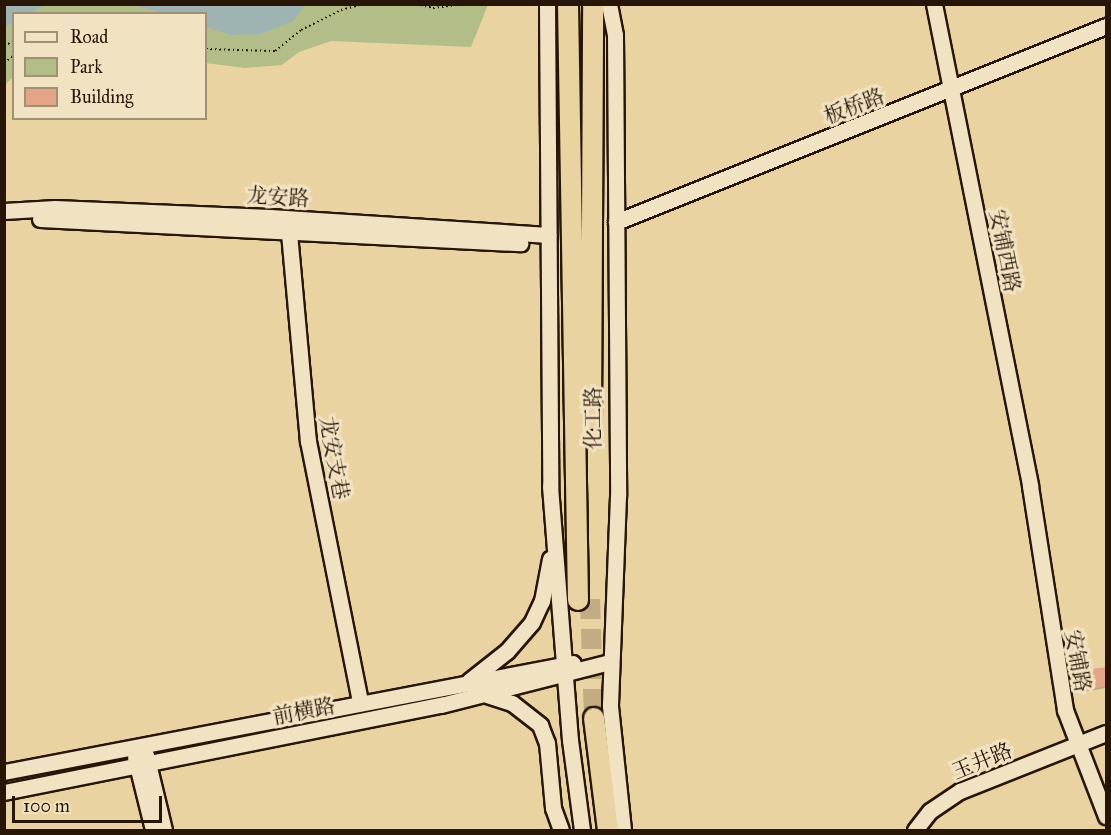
<!DOCTYPE html>
<meta charset="utf-8">
<style>
body{margin:0}
#map{position:relative;width:1111px;height:835px;overflow:hidden;background:#e9d3a1;font-family:"IM FELL Great Primer","Noto Serif SC",serif}
div>[style]{position:absolute}
[style*='--x']{left:calc(var(--x)*1px);top:calc(var(--y)*1px);width:calc(var(--w)*1px);rotate:calc(var(--a)*1deg)}
.green>*{inset:0;background:#b3bd87}
.water>*{inset:0;background:#9db4b2}
.shadow>*{inset:0;background:#0003}
.building>*{inset:0;background:#e2a588}
.highway-tunnel>*{height:20px;margin-top:-10px;transform-origin:0;background:repeating-linear-gradient(90deg,#c2ad82 0 20px,transparent 0 30px)}
.path>*{height:1.5px;margin-top:-0.75px;transform-origin:0;background:repeating-linear-gradient(90deg,#271505 0 1.5px,transparent 0 4.5px)}
.roads{filter:drop-shadow(2px 0 #271505) drop-shadow(-2px 0 #271505) drop-shadow(0 2px #271505) drop-shadow(0 -2px #271505)}
.secondary>*{height:15px;margin:-7.5px;padding:0 7.5px;transform-origin:7.5px;border-radius:7.5px;background:#f1e2c2}
.highway>*{height:20px;margin:-10px;padding:0 10px;transform-origin:10px;border-radius:10px;background:#e9d3a1}
span{translate:-50% -50%;white-space:nowrap;text-align:center;line-height:1.15;-webkit-text-stroke:6px #f1e2c2;paint-order:stroke}
.street-label{font-size:21px;color:#271505}
.frame{position:absolute;inset:0;border:6px solid #271505;pointer-events:none}
.legend{position:absolute;left:12px;top:12px;width:195px;height:108px;box-sizing:border-box;background:#f1e2c2;border:2px solid #a09076;margin:0;padding:8px 10px;list-style:none;font-size:18px;color:#271505}
.legend li{display:flex;align-items:center;gap:12px;height:30px}
.legend b{width:30px;border:2px solid #a09076}
.scale{position:absolute;left:12px;top:796px;width:150px;height:27px;box-sizing:border-box;border:3px solid #271505;border-top:0;padding-left:8px;font-size:18px;line-height:21px;white-space:nowrap;color:#271505;-webkit-text-stroke:4px #f1e2c2;paint-order:stroke}
</style>
<div id="map">
<div class="green">
<div style="clip-path:polygon(5px 5px,488px 5px,471px 47px,331px 41px,299px 52px,282px 65px,245px 68px,206px 63px,206px 14px,14px 14px,13px 77px,5px 85px)"></div>
</div>
<div class="water">
<div style="clip-path:polygon(5px 4px,46px 4px,46px 5px,29px 13px,14px 14px,13px 22px,5px 27px)"></div>
<div style="clip-path:polygon(134px 5px,305px 5px,293px 21px,261px 34px,231px 35px,206px 27px,206px 14px,163px 13px)"></div>
</div>
<div class="shadow">
<div style="clip-path:polygon(1106px 668px,1106px 688px,1084px 692px,1081px 675px)"></div>
</div>
<div class="building">
<div style="clip-path:polygon(1107px 667px,1107px 686px,1087px 690px,1084px 670px)"></div>
</div>
<div class="highway-tunnel">
<div style="--x:590;--y:599;--w:119;--a:88.1"></div>
</div>
<div class="path">
<div style="--x:416;--y:4;--w:17;--a:13"></div>
<div style="--x:433;--y:8;--w:32;--a:-7"></div>
<div style="--x:71;--y:14;--w:64;--a:0"></div>
<div style="--x:4;--y:46;--w:11;--a:-27"></div>
<div style="--x:206;--y:49;--w:69;--a:1.7"></div>
<div style="--x:275;--y:51;--w:33;--a:-39"></div>
<div style="--x:301;--y:30;--w:45;--a:-26.6"></div>
<div style="--x:341;--y:10;--w:23;--a:-15"></div>
<div style="--x:4;--y:63;--w:13;--a:-39"></div>
</div>
<div class="roads">
<div class="secondary">
<div style="--x:547;--y:4;--w:482;--a:89.6"></div>
<div style="--x:550;--y:486;--w:255;--a:85.5"></div>
<div style="--x:570;--y:740;--w:91;--a:82.4"></div>
<div style="--x:609;--y:4;--w:32;--a:79"></div>
<div style="--x:615;--y:35;--w:461;--a:89.6"></div>
<div style="--x:618;--y:496;--w:210;--a:92.2"></div>
<div style="--x:610;--y:706;--w:125;--a:84"></div>
<div style="--x:934;--y:4;--w:491;--a:78.7"></div>
<div style="--x:1030;--y:486;--w:227;--a:81.1"></div>
<div style="--x:1065;--y:710;--w:114;--a:68.9"></div>
<div style="--x:4;--y:211;--w:51;--a:-3.4"></div>
<div style="--x:55;--y:208;--w:215;--a:2.4"></div>
<div style="--x:270;--y:217;--w:279;--a:3.7"></div>
<div style="--x:40;--y:219;--w:481;--a:2.9"></div>
<div style="--x:288;--y:222;--w:220;--a:84.8"></div>
<div style="--x:308;--y:441;--w:266;--a:78.7"></div>
<div style="--x:616;--y:222;--w:528;--a:-21.8"></div>
<div style="--x:469;--y:681;--w:48;--a:-38.3"></div>
<div style="--x:507;--y:651;--w:38;--a:-49"></div>
<div style="--x:532;--y:622;--w:23;--a:-65"></div>
<div style="--x:542;--y:601;--w:43;--a:-79.2"></div>
<div style="--x:487;--y:695;--w:26;--a:18"></div>
<div style="--x:512;--y:703;--w:36;--a:38"></div>
<div style="--x:540;--y:725;--w:19;--a:69"></div>
<div style="--x:547;--y:743;--w:65;--a:84.7"></div>
<div style="--x:553;--y:808;--w:23;--a:70"></div>
<div style="--x:146;--y:755;--w:77;--a:76.5"></div>
<div style="--x:135;--y:757;--w:75;--a:76.1"></div>
<div style="--x:4;--y:772;--w:579;--a:-10.84"></div>
<div style="--x:4;--y:792;--w:446;--a:-11.3"></div>
<div style="--x:441;--y:705;--w:174;--a:-14.3"></div>
<div style="--x:915;--y:830;--w:24;--a:-52"></div>
<div style="--x:930;--y:811;--w:36;--a:-34"></div>
<div style="--x:960;--y:791;--w:157;--a:-21.7"></div>
</div>
<div class="highway">
<div style="--x:568;--y:4;--w:596;--a:89.04"></div>
<div style="--x:591;--y:419;--w:415;--a:-89.7"></div>
<div style="--x:594;--y:718;--w:113;--a:82.9"></div>
</div>
</div>
<div class="street-label">
<span style="left:854px;top:106px;rotate:-21deg">板桥路</span>
<span style="left:278px;top:197px;rotate:3deg">龙安路</span>
<span style="left:1005px;top:251px;rotate:79deg">安铺西路</span>
<span style="left:593px;top:418px;rotate:-90deg">化工路</span>
<span style="left:334px;top:458px;rotate:80deg">龙安支巷</span>
<span style="left:1078px;top:661px;rotate:80deg">安铺路</span>
<span style="left:304px;top:711px;rotate:-11deg">前横路</span>
<span style="left:982px;top:761px;rotate:-22deg">玉井路</span>
</div>
<div class="frame"></div>
<ul class="legend">
<li><b style="height:8px;background:#f1e2c2"></b>Road</li>
<li><b style="height:16px;background:#b3bd87"></b>Park</li>
<li><b style="height:16px;background:#e2a588"></b>Building</li>
</ul>
<div class="scale">100 m</div>
</div>
